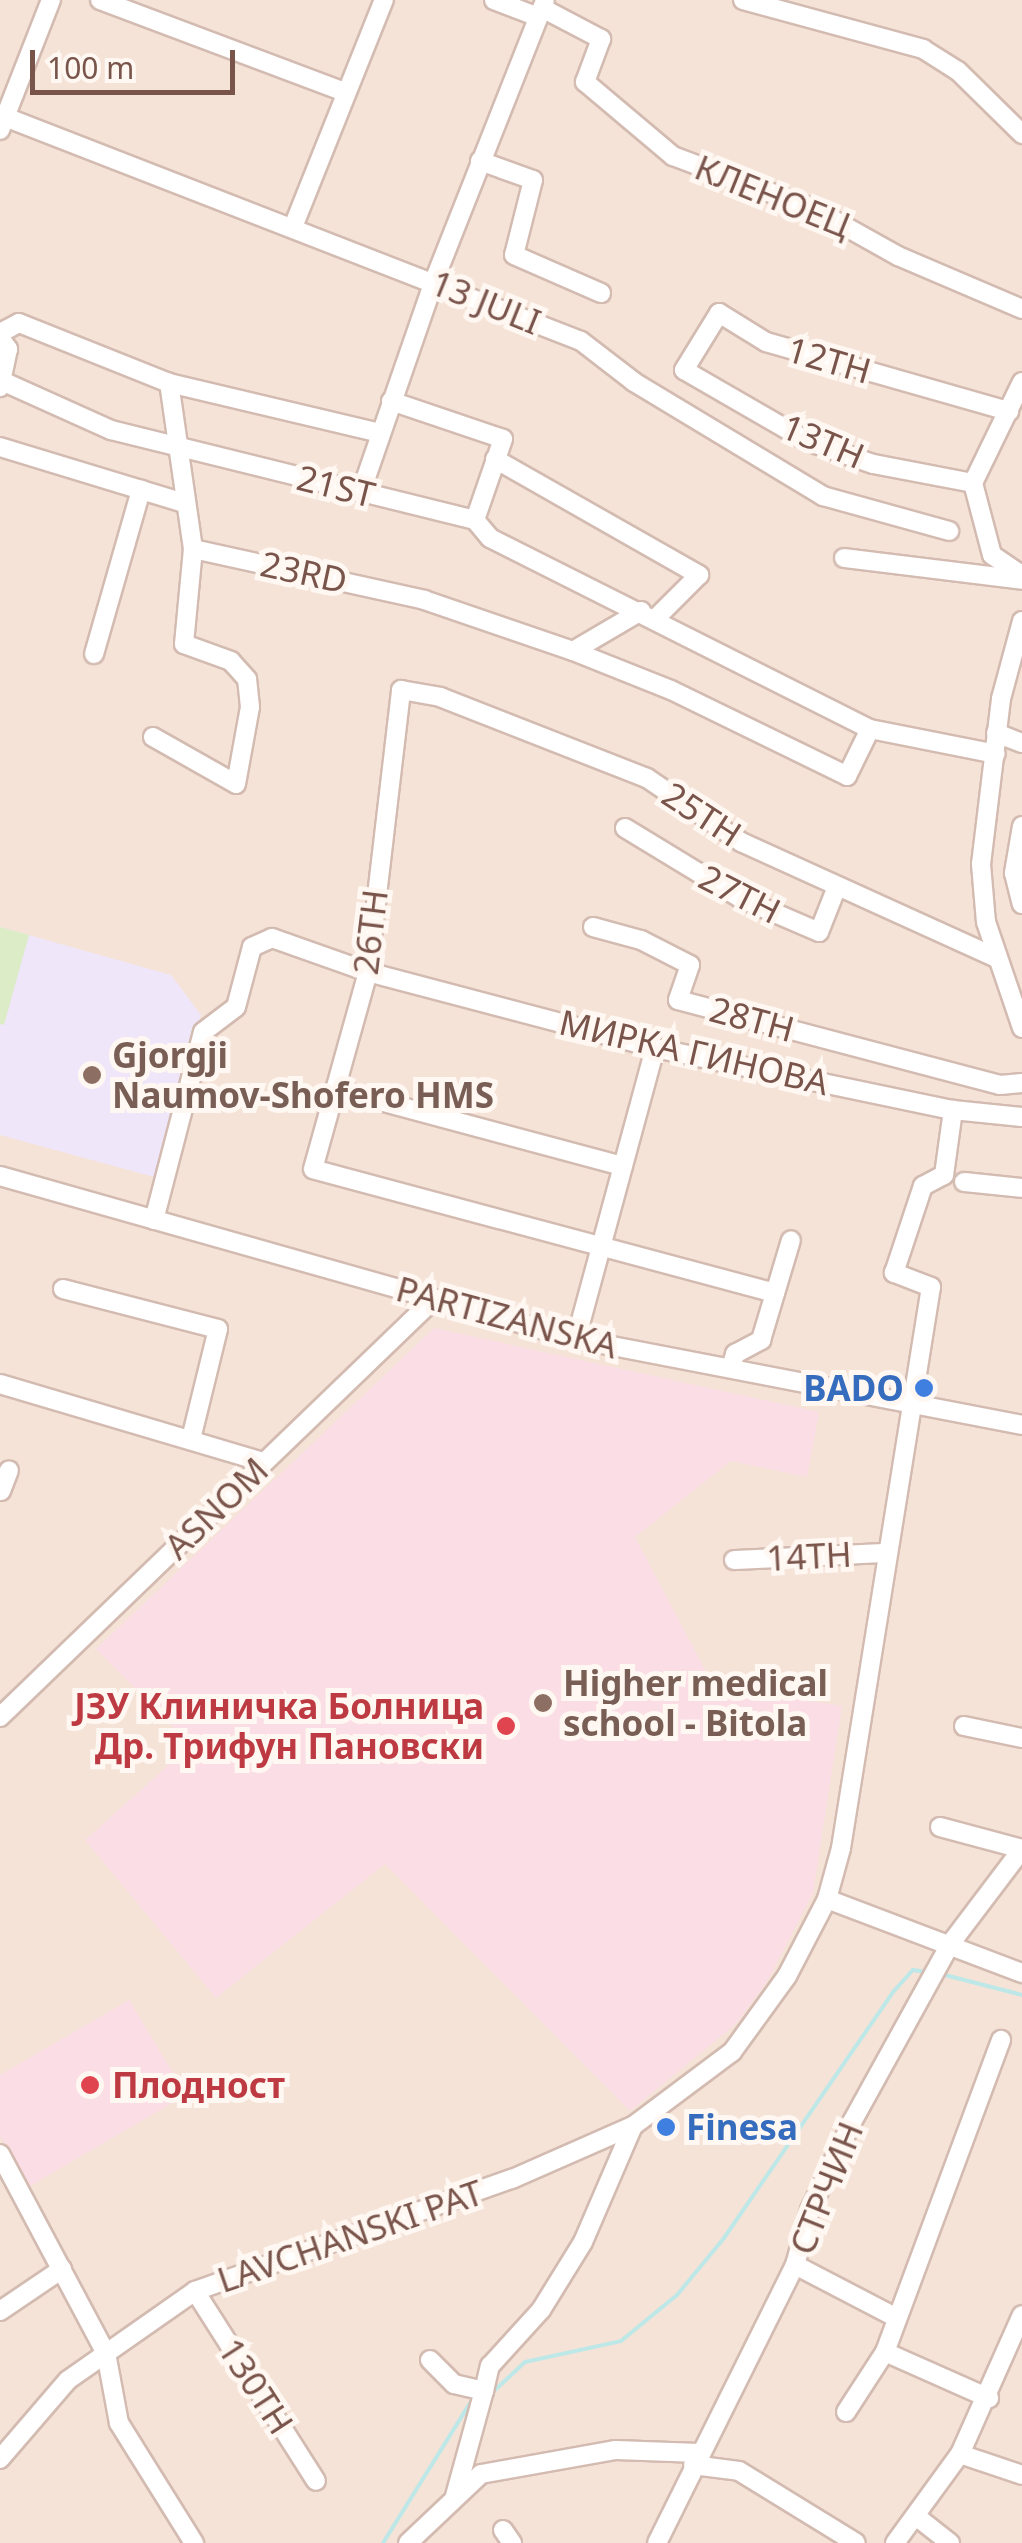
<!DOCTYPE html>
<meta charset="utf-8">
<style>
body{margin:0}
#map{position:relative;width:1022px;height:2543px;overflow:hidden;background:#fdf2ea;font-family:"Noto Sans",sans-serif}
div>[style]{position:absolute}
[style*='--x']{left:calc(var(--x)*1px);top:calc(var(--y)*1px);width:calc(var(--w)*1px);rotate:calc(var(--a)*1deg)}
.residential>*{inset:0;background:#f5e3d8}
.education>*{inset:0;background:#efe6fa}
.medical>*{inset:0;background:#fbdde5}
.green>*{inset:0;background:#dcecc7}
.stream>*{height:4px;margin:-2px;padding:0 2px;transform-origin:2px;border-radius:2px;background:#bde8e7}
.roads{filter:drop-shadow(2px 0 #d3bbb1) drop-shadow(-2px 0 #d3bbb1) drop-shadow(0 2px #d3bbb1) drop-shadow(0 -2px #d3bbb1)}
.minor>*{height:18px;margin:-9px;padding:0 9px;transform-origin:9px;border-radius:9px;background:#fff}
.dots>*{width:28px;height:28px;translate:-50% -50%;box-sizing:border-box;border:5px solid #fff7f1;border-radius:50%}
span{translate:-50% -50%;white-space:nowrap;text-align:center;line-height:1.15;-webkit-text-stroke:10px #fff7f1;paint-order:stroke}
.street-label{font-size:35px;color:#79544b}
.education-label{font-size:35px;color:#785e54;font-weight:700}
.left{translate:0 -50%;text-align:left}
.shop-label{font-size:35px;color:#366cbe;font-weight:700}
.right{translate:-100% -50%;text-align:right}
.health-label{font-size:35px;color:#be3a42;font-weight:700}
.scale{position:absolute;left:30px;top:50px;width:205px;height:45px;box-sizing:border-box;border:5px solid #79544b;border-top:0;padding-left:12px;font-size:30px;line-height:35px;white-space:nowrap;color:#79544b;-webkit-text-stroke:8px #fff7f1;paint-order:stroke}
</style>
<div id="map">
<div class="residential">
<div style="clip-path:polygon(0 0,1022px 0,1022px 2543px,0 2543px)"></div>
</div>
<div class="education">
<div style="clip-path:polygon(0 927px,171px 975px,201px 1015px,158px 1178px,0 1135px)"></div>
</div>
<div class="medical">
<div style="clip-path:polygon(434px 1328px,819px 1412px,807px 1477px,731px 1461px,635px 1537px,713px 1685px,842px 1706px,813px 1893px,768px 1980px,736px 2024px,630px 2111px,385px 1864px,216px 1998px,85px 1840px,191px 1745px,96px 1649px)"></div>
<div style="clip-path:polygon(129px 2000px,186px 2095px,30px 2186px,0 2136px,0 2075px)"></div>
</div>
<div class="green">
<div style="clip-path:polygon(0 927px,29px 935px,4px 1025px,0 1024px)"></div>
</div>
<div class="stream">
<div style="--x:941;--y:1974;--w:84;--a:14.5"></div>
<div style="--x:494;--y:2391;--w:42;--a:-43.1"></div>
<div style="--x:525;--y:2362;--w:98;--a:-12.3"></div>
<div style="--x:621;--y:2341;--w:72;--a:-39.4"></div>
<div style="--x:677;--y:2295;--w:74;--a:-50.5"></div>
<div style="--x:724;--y:2238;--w:300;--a:-55.5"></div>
<div style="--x:894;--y:1991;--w:28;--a:-48"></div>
<div style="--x:913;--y:1970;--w:14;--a:8"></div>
<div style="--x:383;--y:2543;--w:165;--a:-58.1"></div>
</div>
<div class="roads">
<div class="minor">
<div style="--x:100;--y:0;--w:262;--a:20.6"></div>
<div style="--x:494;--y:0;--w:47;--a:21.1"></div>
<div style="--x:743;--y:0;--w:187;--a:15.2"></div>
<div style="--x:923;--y:49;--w:41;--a:32.2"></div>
<div style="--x:958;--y:71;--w:90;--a:44.5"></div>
<div style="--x:542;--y:8;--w:67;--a:27.7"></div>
<div style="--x:601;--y:39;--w:46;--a:110.4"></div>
<div style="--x:585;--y:82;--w:115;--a:40.1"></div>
<div style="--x:673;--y:156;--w:151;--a:20.6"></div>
<div style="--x:814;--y:209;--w:96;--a:29.2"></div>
<div style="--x:898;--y:256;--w:135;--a:23.1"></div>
<div style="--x:0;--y:115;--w:623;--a:21.26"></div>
<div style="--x:581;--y:341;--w:67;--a:37.7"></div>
<div style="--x:634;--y:382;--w:221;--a:31.1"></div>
<div style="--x:823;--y:496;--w:131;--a:15.5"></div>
<div style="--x:0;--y:130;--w:140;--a:-68.6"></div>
<div style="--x:480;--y:161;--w:56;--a:19.7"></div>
<div style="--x:533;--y:180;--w:77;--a:104.2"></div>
<div style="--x:514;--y:255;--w:95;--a:23.6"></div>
<div style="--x:293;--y:227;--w:245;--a:-68.2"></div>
<div style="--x:0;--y:333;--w:21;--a:-28"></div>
<div style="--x:19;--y:323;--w:162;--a:21.8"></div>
<div style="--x:169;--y:383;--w:217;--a:13.3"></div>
<div style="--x:0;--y:338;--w:14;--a:54"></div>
<div style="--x:8;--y:349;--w:39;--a:102"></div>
<div style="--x:2;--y:381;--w:120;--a:24.2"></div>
<div style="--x:111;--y:430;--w:375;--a:13.9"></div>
<div style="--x:475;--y:520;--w:23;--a:50"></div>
<div style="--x:490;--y:538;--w:425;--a:26.7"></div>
<div style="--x:870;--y:729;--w:128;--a:11.2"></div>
<div style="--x:1022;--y:382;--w:112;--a:115.9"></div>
<div style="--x:973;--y:483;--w:74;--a:75.2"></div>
<div style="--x:992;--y:555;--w:36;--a:34"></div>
<div style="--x:391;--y:401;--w:118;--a:18.7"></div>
<div style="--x:503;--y:439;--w:86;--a:109.1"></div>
<div style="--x:0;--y:447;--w:192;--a:16.9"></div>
<div style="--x:495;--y:459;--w:235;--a:29.6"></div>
<div style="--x:699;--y:575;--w:61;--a:135"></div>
<div style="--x:973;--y:483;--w:102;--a:-169.2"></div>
<div style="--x:873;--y:464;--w:70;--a:-160.8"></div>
<div style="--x:807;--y:441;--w:142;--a:-150"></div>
<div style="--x:684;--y:370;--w:67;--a:-58.4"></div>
<div style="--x:719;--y:313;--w:55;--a:31.7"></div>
<div style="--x:766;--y:342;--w:253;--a:15.9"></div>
<div style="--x:361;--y:492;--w:223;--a:-70.9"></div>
<div style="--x:434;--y:281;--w:301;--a:-68.4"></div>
<div style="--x:193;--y:549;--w:237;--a:12.4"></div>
<div style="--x:424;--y:600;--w:157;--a:18.9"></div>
<div style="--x:573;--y:651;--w:105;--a:21.7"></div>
<div style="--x:671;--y:690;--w:196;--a:26"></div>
<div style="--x:847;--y:776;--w:52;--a:-63.9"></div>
<div style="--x:844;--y:558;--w:179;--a:7"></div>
<div style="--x:1022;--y:621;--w:81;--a:105.1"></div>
<div style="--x:1001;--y:699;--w:166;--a:96.9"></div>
<div style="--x:981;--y:864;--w:58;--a:85.1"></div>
<div style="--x:986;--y:922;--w:112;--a:71.2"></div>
<div style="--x:573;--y:651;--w:79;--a:-30.5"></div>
<div style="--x:94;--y:654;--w:171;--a:-74"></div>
<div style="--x:996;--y:733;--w:28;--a:21"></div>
<div style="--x:153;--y:737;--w:95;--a:29.5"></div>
<div style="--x:236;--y:784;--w:78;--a:-79.7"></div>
<div style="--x:250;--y:707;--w:28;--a:-96"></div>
<div style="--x:247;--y:679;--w:24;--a:-132"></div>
<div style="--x:231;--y:661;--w:50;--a:-160.1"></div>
<div style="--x:184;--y:644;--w:95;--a:-84.6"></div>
<div style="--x:193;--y:549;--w:168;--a:-98.2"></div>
<div style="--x:1022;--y:826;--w:48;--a:99.7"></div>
<div style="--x:1014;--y:873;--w:32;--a:76"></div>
<div style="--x:625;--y:828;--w:135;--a:31.3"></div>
<div style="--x:740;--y:898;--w:86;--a:23.3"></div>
<div style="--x:819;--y:932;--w:46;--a:-68.4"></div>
<div style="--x:593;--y:927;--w:50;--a:15.2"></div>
<div style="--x:641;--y:940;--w:55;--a:27"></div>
<div style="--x:690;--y:965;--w:37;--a:109"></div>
<div style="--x:678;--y:1000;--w:333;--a:14.8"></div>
<div style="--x:1000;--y:1085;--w:22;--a:-5"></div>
<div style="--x:335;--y:1089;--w:298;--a:15"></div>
<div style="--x:0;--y:1176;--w:599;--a:15.8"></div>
<div style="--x:576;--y:1339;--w:454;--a:10.9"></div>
<div style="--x:964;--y:1182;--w:58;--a:5.9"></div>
<div style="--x:154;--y:1220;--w:194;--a:-75.4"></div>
<div style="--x:203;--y:1032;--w:41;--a:-37.1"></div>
<div style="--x:236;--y:1007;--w:62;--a:-75.1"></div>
<div style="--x:252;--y:947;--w:22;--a:-24"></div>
<div style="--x:272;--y:938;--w:102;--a:19.5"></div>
<div style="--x:368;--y:972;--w:297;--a:14.8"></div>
<div style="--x:655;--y:1048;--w:304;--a:11.8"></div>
<div style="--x:953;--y:1110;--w:69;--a:5.8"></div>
<div style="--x:63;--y:1289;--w:160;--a:14.5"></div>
<div style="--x:218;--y:1329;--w:113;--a:103.8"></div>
<div style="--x:775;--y:1293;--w:478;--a:-165"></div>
<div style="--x:313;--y:1169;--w:205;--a:-74.4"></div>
<div style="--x:368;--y:972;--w:284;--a:-83.3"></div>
<div style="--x:401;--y:690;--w:40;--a:10"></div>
<div style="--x:440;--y:697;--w:222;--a:21.4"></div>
<div style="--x:647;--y:778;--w:114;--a:34.2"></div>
<div style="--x:741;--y:842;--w:279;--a:24.4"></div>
<div style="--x:576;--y:1339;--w:302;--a:-74.8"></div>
<div style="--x:731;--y:1368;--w:15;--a:-74"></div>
<div style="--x:735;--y:1354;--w:30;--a:-28"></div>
<div style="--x:761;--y:1340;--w:104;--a:-73.3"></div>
<div style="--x:0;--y:1384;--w:274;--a:16.5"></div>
<div style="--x:1;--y:1491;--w:22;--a:-69"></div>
<div style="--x:734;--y:1560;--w:151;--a:-2.7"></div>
<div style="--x:0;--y:1717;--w:603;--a:-43.92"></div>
<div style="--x:964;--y:1726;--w:59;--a:11.7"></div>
<div style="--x:940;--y:1827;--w:85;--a:15"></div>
<div style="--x:827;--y:1899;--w:209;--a:20.8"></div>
<div style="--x:0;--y:2154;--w:225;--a:62"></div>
<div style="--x:106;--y:2353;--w:71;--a:79.5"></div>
<div style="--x:119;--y:2423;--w:142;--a:58"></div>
<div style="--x:795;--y:2265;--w:113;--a:27.5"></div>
<div style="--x:195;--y:2291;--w:225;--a:57.5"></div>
<div style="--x:0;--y:2311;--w:75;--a:-34.1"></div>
<div style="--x:885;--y:2352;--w:114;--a:23.9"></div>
<div style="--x:430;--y:2360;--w:34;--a:45"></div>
<div style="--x:454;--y:2384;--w:31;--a:13"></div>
<div style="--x:484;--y:2391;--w:26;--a:-77"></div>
<div style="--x:490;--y:2366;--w:76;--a:-47.7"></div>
<div style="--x:541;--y:2310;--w:80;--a:-58.3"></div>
<div style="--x:583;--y:2242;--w:126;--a:-66.7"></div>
<div style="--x:846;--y:2412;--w:72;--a:-57"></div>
<div style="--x:885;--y:2352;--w:333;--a:-69.6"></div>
<div style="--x:960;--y:2454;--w:65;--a:18.7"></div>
<div style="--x:0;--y:2459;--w:104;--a:-49.3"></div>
<div style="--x:68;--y:2380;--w:155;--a:-35"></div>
<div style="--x:195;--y:2291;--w:336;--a:-19.5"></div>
<div style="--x:512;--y:2179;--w:132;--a:-23.7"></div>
<div style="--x:633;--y:2126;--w:124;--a:-36.8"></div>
<div style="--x:732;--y:2052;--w:94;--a:-54.1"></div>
<div style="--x:787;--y:1976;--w:87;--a:-62.5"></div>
<div style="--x:827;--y:1899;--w:53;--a:-74.6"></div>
<div style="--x:841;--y:1848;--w:568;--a:-80.89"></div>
<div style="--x:931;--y:1287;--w:40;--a:-159"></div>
<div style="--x:894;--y:1273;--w:92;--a:-71.6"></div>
<div style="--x:923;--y:1186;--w:24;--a:-28"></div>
<div style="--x:944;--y:1175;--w:66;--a:-82.1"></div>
<div style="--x:693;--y:2465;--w:46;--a:7.4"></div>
<div style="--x:739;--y:2471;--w:137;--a:31.6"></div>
<div style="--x:455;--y:2496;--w:109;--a:-74.6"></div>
<div style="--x:917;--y:2517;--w:42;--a:38.2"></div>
<div style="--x:503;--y:2530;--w:16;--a:55"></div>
<div style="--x:408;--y:2543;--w:100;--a:-43.4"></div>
<div style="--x:481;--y:2474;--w:137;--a:-10.1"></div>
<div style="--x:616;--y:2450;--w:83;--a:2.1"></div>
<div style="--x:657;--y:2543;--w:310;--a:-63.6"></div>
<div style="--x:795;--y:2265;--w:57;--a:-74.7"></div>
<div style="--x:810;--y:2210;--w:98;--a:-64.5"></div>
<div style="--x:852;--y:2122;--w:205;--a:-61.1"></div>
<div style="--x:951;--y:1943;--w:118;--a:-52.9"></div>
<div style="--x:895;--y:2543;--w:110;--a:-53.9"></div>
<div style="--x:960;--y:2454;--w:152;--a:-66"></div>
</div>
</div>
<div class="dots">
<div style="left:92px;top:1075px;background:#8d6e63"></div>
<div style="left:924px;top:1388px;background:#3f7fe0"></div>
<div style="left:543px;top:1703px;background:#8d6e63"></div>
<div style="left:506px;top:1726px;background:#e0444e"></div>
<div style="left:90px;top:2085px;background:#e0444e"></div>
<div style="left:666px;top:2127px;background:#3f7fe0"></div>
</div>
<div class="street-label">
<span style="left:773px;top:196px;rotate:22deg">КЛЕНОЕЦ</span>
<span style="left:486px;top:302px;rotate:22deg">13 JULI</span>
<span style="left:829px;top:360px;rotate:16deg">12TH</span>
<span style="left:823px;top:441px;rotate:23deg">13TH</span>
<span style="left:336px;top:486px;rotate:14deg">21ST</span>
<span style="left:304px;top:572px;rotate:12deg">23RD</span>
<span style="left:702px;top:814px;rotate:33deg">25TH</span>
<span style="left:740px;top:894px;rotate:27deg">27TH</span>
<span style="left:370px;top:932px;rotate:-83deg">26TH</span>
<span style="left:752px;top:1019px;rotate:15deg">28TH</span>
<span style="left:694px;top:1052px;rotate:13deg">МИРКА ГИНОВА</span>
<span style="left:507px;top:1317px;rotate:15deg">PARTIZANSKA</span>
<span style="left:216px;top:1508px;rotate:-44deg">ASNOM</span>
<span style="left:809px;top:1556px;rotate:-3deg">14TH</span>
<span style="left:826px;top:2188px;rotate:-68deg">СТРЧИН</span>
<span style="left:350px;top:2236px;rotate:-19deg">LAVCHANSKI PAT</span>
<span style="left:256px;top:2386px;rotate:57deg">130TH</span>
</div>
<div class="education-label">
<span class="left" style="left:112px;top:1075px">Gjorgji<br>Naumov-Shofero HMS</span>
<span class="left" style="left:563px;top:1703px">Higher medical<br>school - Bitola</span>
</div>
<div class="shop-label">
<span class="right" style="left:904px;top:1388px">BADO</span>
<span class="left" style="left:686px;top:2127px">Finesa</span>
</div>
<div class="health-label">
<span class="right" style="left:484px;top:1726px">ЈЗУ Клиничка Болница<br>Др. Трифун Пановски</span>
<span class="left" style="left:112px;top:2085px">Плодност</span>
</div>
<div class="scale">100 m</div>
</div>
